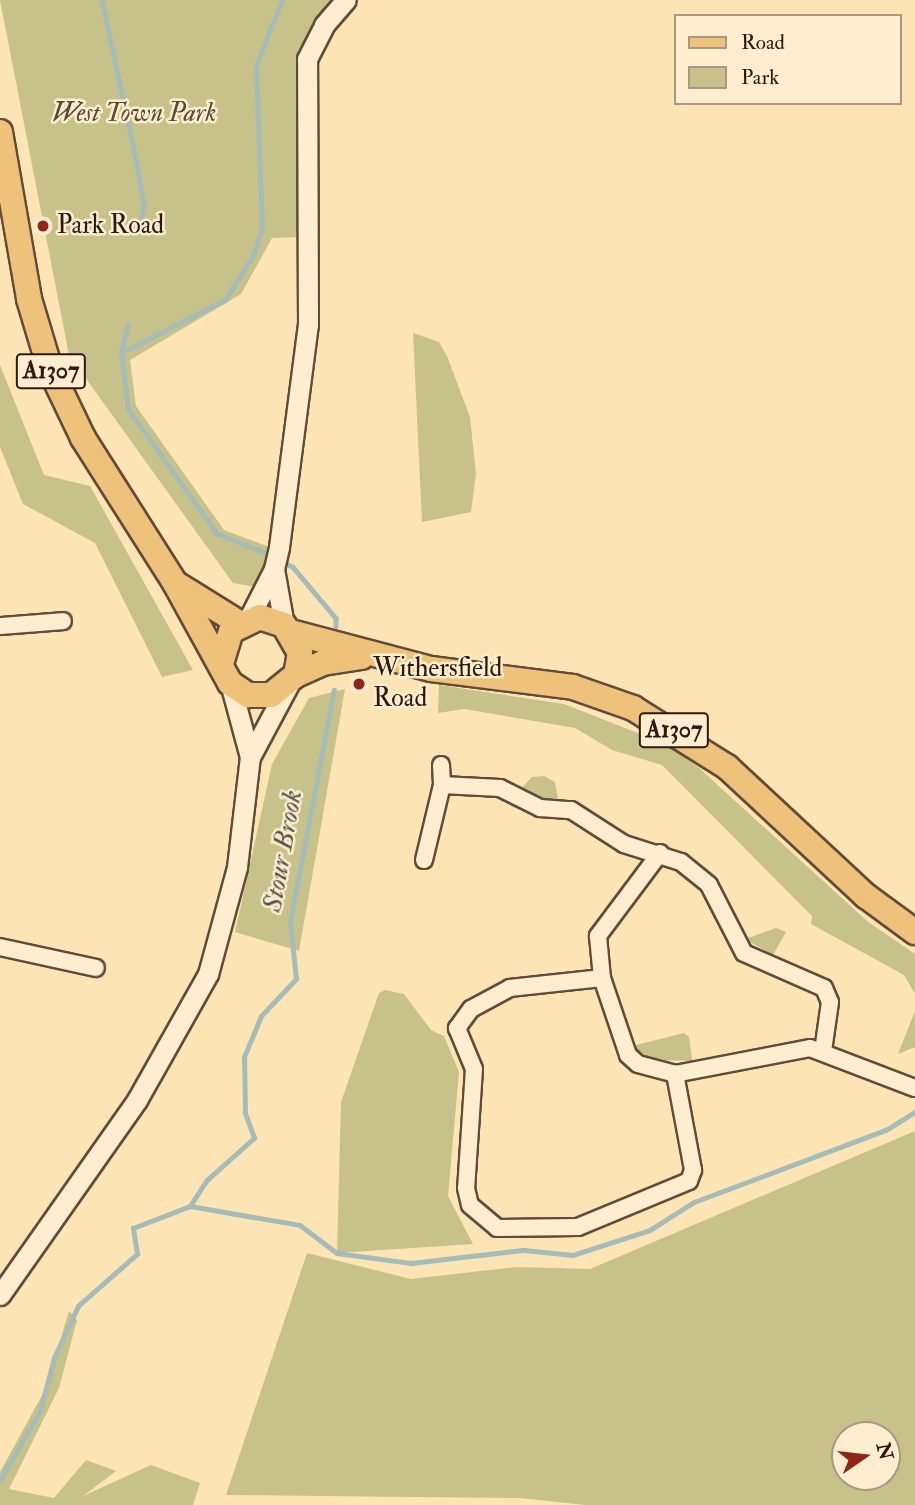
<!DOCTYPE html>
<style>
body{margin:0}
#map{position:relative;width:915px;height:1505px;overflow:hidden;background:#fde4b5;font-family:"IM FELL Double Pica",serif}
div>[style]{position:absolute}
[style*='--x']{left:calc(var(--x)*1px);top:calc(var(--y)*1px);width:calc(var(--w)*1px);rotate:calc(var(--a)*1deg)}
.green>*{inset:0;background:#c6c289}
.stream>*{height:4.5px;margin:-2.25px;padding:0 2.25px;transform-origin:2.25px;border-radius:2.25px;background:#a5bcb9}
.roads{filter:drop-shadow(2px 0 #624b38) drop-shadow(-2px 0 #624b38) drop-shadow(0 2px #624b38) drop-shadow(0 -2px #624b38)}
.minor>*{height:16px;margin:-8px;padding:0 8px;transform-origin:8px;border-radius:8px;background:#feedcf}
.tertiary>*{height:19px;margin:-9.5px;padding:0 9.5px;transform-origin:9.5px;border-radius:9.5px;background:#feedcf}
.primary>*{height:24px;margin:-12px;padding:0 12px;transform-origin:12px;border-radius:12px;background:#eec27a}
.dots>*{width:19px;height:19px;translate:-50% -50%;box-sizing:border-box;border:4px solid #feedcf;border-radius:50%}
span{translate:-50% -50%;white-space:nowrap;text-align:center;line-height:1.15;-webkit-text-stroke:5px #feedcf;paint-order:stroke}
.shield-label span{padding:2px 5px;background:#feedcf;border:2px solid;border-radius:5px;-webkit-text-stroke-width:0}
.shield-label{font-size:24px;color:#2f180f;font-weight:700}
.park-label{font-size:26px;color:#5c4b34;font-style:italic}
.poi-label{font-size:26px;color:#2f180f}
.left{translate:0 -50%;text-align:left}
.water-label{font-size:28px;color:#58514a;font-style:italic}
.legend{position:absolute;left:674px;top:14px;width:228px;height:91px;box-sizing:border-box;background:#feedcf;border:2px solid #ab9882;margin:0;padding:9px 12px;list-style:none;font-size:21px;color:#2f180f}
.legend li{display:flex;align-items:center;gap:14px;height:35px}
.legend b{width:35px;border:2px solid #ab9882}
.north{position:absolute;left:831px;top:1421px;width:70px;height:70px;box-sizing:border-box;background:#feedcf;border:2px solid #ab9882;border-radius:50%;rotate:76deg;font-size:19px;font-weight:700;line-height:28px;text-align:center;color:#2f180f}
.north::after{content:'';display:block;margin:auto;width:24px;height:32px;background:#8f2418;clip-path:polygon(50% 0,100% 100%,50% 72%,0 100%)}
</style>
<div id="map">
<div class="green">
<div style="clip-path:polygon(0 0,333px 0,300px 48px,296px 74px,301px 237px,272px 238px,241px 294px,130px 360px,136px 406px,224px 530px,272px 548px,256px 587px,233px 583px,69px 355px)"></div>
<div style="clip-path:polygon(413px 333px,439px 342px,447px 356px,470px 417px,476px 474px,471px 512px,422px 522px)"></div>
<div style="clip-path:polygon(0 365px,44px 475px,90px 486px,193px 670px,162px 677px,95px 543px,23px 504px,0 447px)"></div>
<div style="clip-path:polygon(439px 685px,564px 704px,663px 743px,698px 767px,867px 921px,915px 954px,915px 1047px,898px 1054px,915px 1011px,915px 994px,904px 975px,811px 924px,812px 916px,662px 765px,612px 750px,575px 728px,464px 709px,438px 713px)"></div>
<div style="clip-path:polygon(345px 689px,299px 951px,235px 932px,272px 764px,309px 698px)"></div>
<div style="clip-path:polygon(544px 776px,555px 782px,558px 799px,538px 801px,520px 790px,532px 777px)"></div>
<div style="clip-path:polygon(776px 928px,786px 932px,773px 955px,745px 939px)"></div>
<div style="clip-path:polygon(385px 990px,404px 994px,431px 1030px,444px 1036px,459px 1072px,448px 1196px,473px 1244px,337px 1253px,341px 1102px,379px 993px)"></div>
<div style="clip-path:polygon(684px 1033px,689px 1037px,692px 1061px,653px 1060px,632px 1046px)"></div>
<div style="clip-path:polygon(evenodd,915px 1131px,915px 1505px,585px 1505px,520px 1498px,226px 1495px,307px 1253px,411px 1279px,516px 1267px,590px 1269px,915px 1131px,845px 1435px,887px 1435px,887px 1477px,845px 1477px,845px 1435px)"></div>
<div style="clip-path:polygon(69px 1311px,77px 1320px,59px 1388px,9px 1489px,54px 1498px,86px 1460px,116px 1471px,83px 1496px,151px 1465px,200px 1483px,193px 1505px,0 1505px,0 1472px,46px 1388px)"></div>
</div>
<div class="stream">
<div style="--x:102;--y:0;--w:157;--a:77.9"></div>
<div style="--x:135;--y:154;--w:52;--a:80"></div>
<div style="--x:144;--y:205;--w:28;--a:98"></div>
<div style="--x:121;--y:351;--w:27;--a:-75"></div>
<div style="--x:270;--y:555;--w:57;--a:-158.4"></div>
<div style="--x:217;--y:534;--w:153;--a:-125.5"></div>
<div style="--x:128;--y:409;--w:56;--a:-97.1"></div>
<div style="--x:121;--y:353;--w:117;--a:-27"></div>
<div style="--x:225;--y:300;--w:54;--a:-57.8"></div>
<div style="--x:254;--y:254;--w:27;--a:-73"></div>
<div style="--x:262;--y:228;--w:163;--a:-92.1"></div>
<div style="--x:256;--y:65;--w:70;--a:-68.2"></div>
<div style="--x:281;--y:561;--w:13;--a:27"></div>
<div style="--x:293;--y:567;--w:67;--a:49.9"></div>
<div style="--x:336;--y:618;--w:8;--a:90"></div>
<div style="--x:190;--y:1206;--w:112;--a:9.8"></div>
<div style="--x:300;--y:1225;--w:46;--a:37.1"></div>
<div style="--x:337;--y:1253;--w:75;--a:7.7"></div>
<div style="--x:411;--y:1263;--w:114;--a:-6.6"></div>
<div style="--x:524;--y:1250;--w:49;--a:5.8"></div>
<div style="--x:573;--y:1255;--w:81;--a:-18"></div>
<div style="--x:650;--y:1230;--w:52;--a:-32.5"></div>
<div style="--x:694;--y:1202;--w:205;--a:-20.6"></div>
<div style="--x:886;--y:1130;--w:34;--a:-32"></div>
<div style="--x:0;--y:1480;--w:80;--a:-59.9"></div>
<div style="--x:40;--y:1411;--w:55;--a:-75.2"></div>
<div style="--x:54;--y:1358;--w:57;--a:-65.2"></div>
<div style="--x:78;--y:1306;--w:79;--a:-41.4"></div>
<div style="--x:137;--y:1254;--w:26;--a:-99"></div>
<div style="--x:133;--y:1228;--w:61;--a:-21.1"></div>
<div style="--x:190;--y:1206;--w:31;--a:-57"></div>
<div style="--x:207;--y:1180;--w:63;--a:-41.8"></div>
<div style="--x:254;--y:1138;--w:27;--a:-110"></div>
<div style="--x:245;--y:1113;--w:56;--a:-91"></div>
<div style="--x:244;--y:1057;--w:44;--a:-67.5"></div>
<div style="--x:261;--y:1016;--w:51;--a:-46.6"></div>
<div style="--x:296;--y:979;--w:57;--a:-96"></div>
<div style="--x:290;--y:922;--w:236;--a:-79.3"></div>
</div>
<div class="roads">
<div class="minor">
<div style="--x:0;--y:626;--w:63;--a:-4.5"></div>
<div style="--x:441;--y:765;--w:20;--a:87"></div>
<div style="--x:442;--y:785;--w:58;--a:3"></div>
<div style="--x:500;--y:788;--w:45;--a:26.6"></div>
<div style="--x:540;--y:808;--w:31;--a:4"></div>
<div style="--x:571;--y:810;--w:63;--a:32.7"></div>
<div style="--x:624;--y:844;--w:60;--a:17.5"></div>
<div style="--x:681;--y:862;--w:36;--a:39"></div>
<div style="--x:709;--y:885;--w:76;--a:62.8"></div>
<div style="--x:744;--y:953;--w:87;--a:23.6"></div>
<div style="--x:824;--y:988;--w:15;--a:67"></div>
<div style="--x:830;--y:1002;--w:49;--a:98.1"></div>
<div style="--x:660;--y:853;--w:104;--a:126.8"></div>
<div style="--x:598;--y:936;--w:42;--a:84.6"></div>
<div style="--x:602;--y:978;--w:81;--a:71.3"></div>
<div style="--x:628;--y:1055;--w:13;--a:42"></div>
<div style="--x:638;--y:1064;--w:38;--a:15"></div>
<div style="--x:675;--y:1074;--w:137;--a:-10.9"></div>
<div style="--x:810;--y:1048;--w:112;--a:20.9"></div>
<div style="--x:424;--y:860;--w:77;--a:-76.5"></div>
<div style="--x:0;--y:947;--w:98;--a:12.3"></div>
<div style="--x:602;--y:978;--w:93;--a:173.8"></div>
<div style="--x:510;--y:988;--w:44;--a:151.7"></div>
<div style="--x:471;--y:1009;--w:24;--a:126"></div>
<div style="--x:457;--y:1028;--w:44;--a:67.5"></div>
<div style="--x:474;--y:1069;--w:119;--a:93.8"></div>
<div style="--x:466;--y:1188;--w:17;--a:77"></div>
<div style="--x:470;--y:1205;--w:35;--a:40"></div>
<div style="--x:497;--y:1228;--w:81;--a:-0.7"></div>
<div style="--x:578;--y:1227;--w:120;--a:-22.5"></div>
<div style="--x:689;--y:1181;--w:12;--a:-70"></div>
<div style="--x:693;--y:1170;--w:98;--a:-100.6"></div>
</div>
<div class="tertiary">
<div style="--x:274;--y:569;--w:57;--a:79.9"></div>
<div style="--x:248;--y:620;--w:57;--a:-63"></div>
<div style="--x:274;--y:569;--w:23;--a:-77"></div>
<div style="--x:279;--y:547;--w:224;--a:-82.6"></div>
<div style="--x:308;--y:325;--w:266;--a:-90.2"></div>
<div style="--x:307;--y:59;--w:38;--a:-63"></div>
<div style="--x:324;--y:25;--w:33;--a:-49"></div>
<div style="--x:250;--y:757;--w:83;--a:-61.9"></div>
<div style="--x:0;--y:1295;--w:238;--a:-54.9"></div>
<div style="--x:137;--y:1100;--w:145;--a:-60.6"></div>
<div style="--x:208;--y:974;--w:111;--a:-74.8"></div>
<div style="--x:237;--y:867;--w:111;--a:-83.3"></div>
<div style="--x:250;--y:757;--w:77;--a:-105.1"></div>
</div>
<div class="primary">
<div style="--x:0;--y:132;--w:169;--a:80.1"></div>
<div style="--x:29;--y:299;--w:73;--a:73.3"></div>
<div style="--x:50;--y:369;--w:76;--a:64.4"></div>
<div style="--x:83;--y:438;--w:172;--a:57.6"></div>
<div style="--x:175;--y:583;--w:114;--a:61.2"></div>
<div style="--x:230;--y:683;--w:22;--a:34"></div>
<div style="--x:248;--y:695;--w:23;--a:0"></div>
<div style="--x:271;--y:695;--w:32;--a:-39"></div>
<div style="--x:296;--y:675;--w:22;--a:-80"></div>
<div style="--x:300;--y:653;--w:32;--a:-120"></div>
<div style="--x:284;--y:625;--w:25;--a:-162"></div>
<div style="--x:260;--y:617;--w:32;--a:154"></div>
<div style="--x:231;--y:631;--w:34;--a:107"></div>
<div style="--x:178;--y:585;--w:72;--a:31.9"></div>
<div style="--x:291;--y:632;--w:145;--a:14.8"></div>
<div style="--x:431;--y:669;--w:143;--a:7.2"></div>
<div style="--x:573;--y:687;--w:64;--a:19.3"></div>
<div style="--x:633;--y:708;--w:111;--a:32.1"></div>
<div style="--x:727;--y:767;--w:190;--a:42.9"></div>
<div style="--x:866;--y:896;--w:61;--a:36.3"></div>
<div style="--x:296;--y:675;--w:30;--a:-24"></div>
<div style="--x:323;--y:663;--w:39;--a:-9"></div>
</div>
</div>
<div class="dots">
<div style="left:43px;top:226px;background:#8f2418"></div>
<div style="left:359px;top:684px;background:#8f2418"></div>
</div>
<div class="shield-label">
<span style="left:51px;top:371px">A1307</span>
<span style="left:674px;top:730px">A1307</span>
</div>
<div class="park-label">
<span style="left:134px;top:114px">West Town Park</span>
</div>
<div class="poi-label">
<span class="left" style="left:57px;top:226px">Park Road</span>
<span class="left" style="left:373px;top:684px">Withersfield<br>Road</span>
</div>
<div class="water-label">
<span style="left:283px;top:851px;rotate:-80deg">Stour Brook</span>
</div>
<ul class="legend">
<li><b style="height:9px;background:#eec27a"></b>Road</li>
<li><b style="height:19px;background:#c6c289"></b>Park</li>
</ul>
<div class="north">N</div>
</div>
